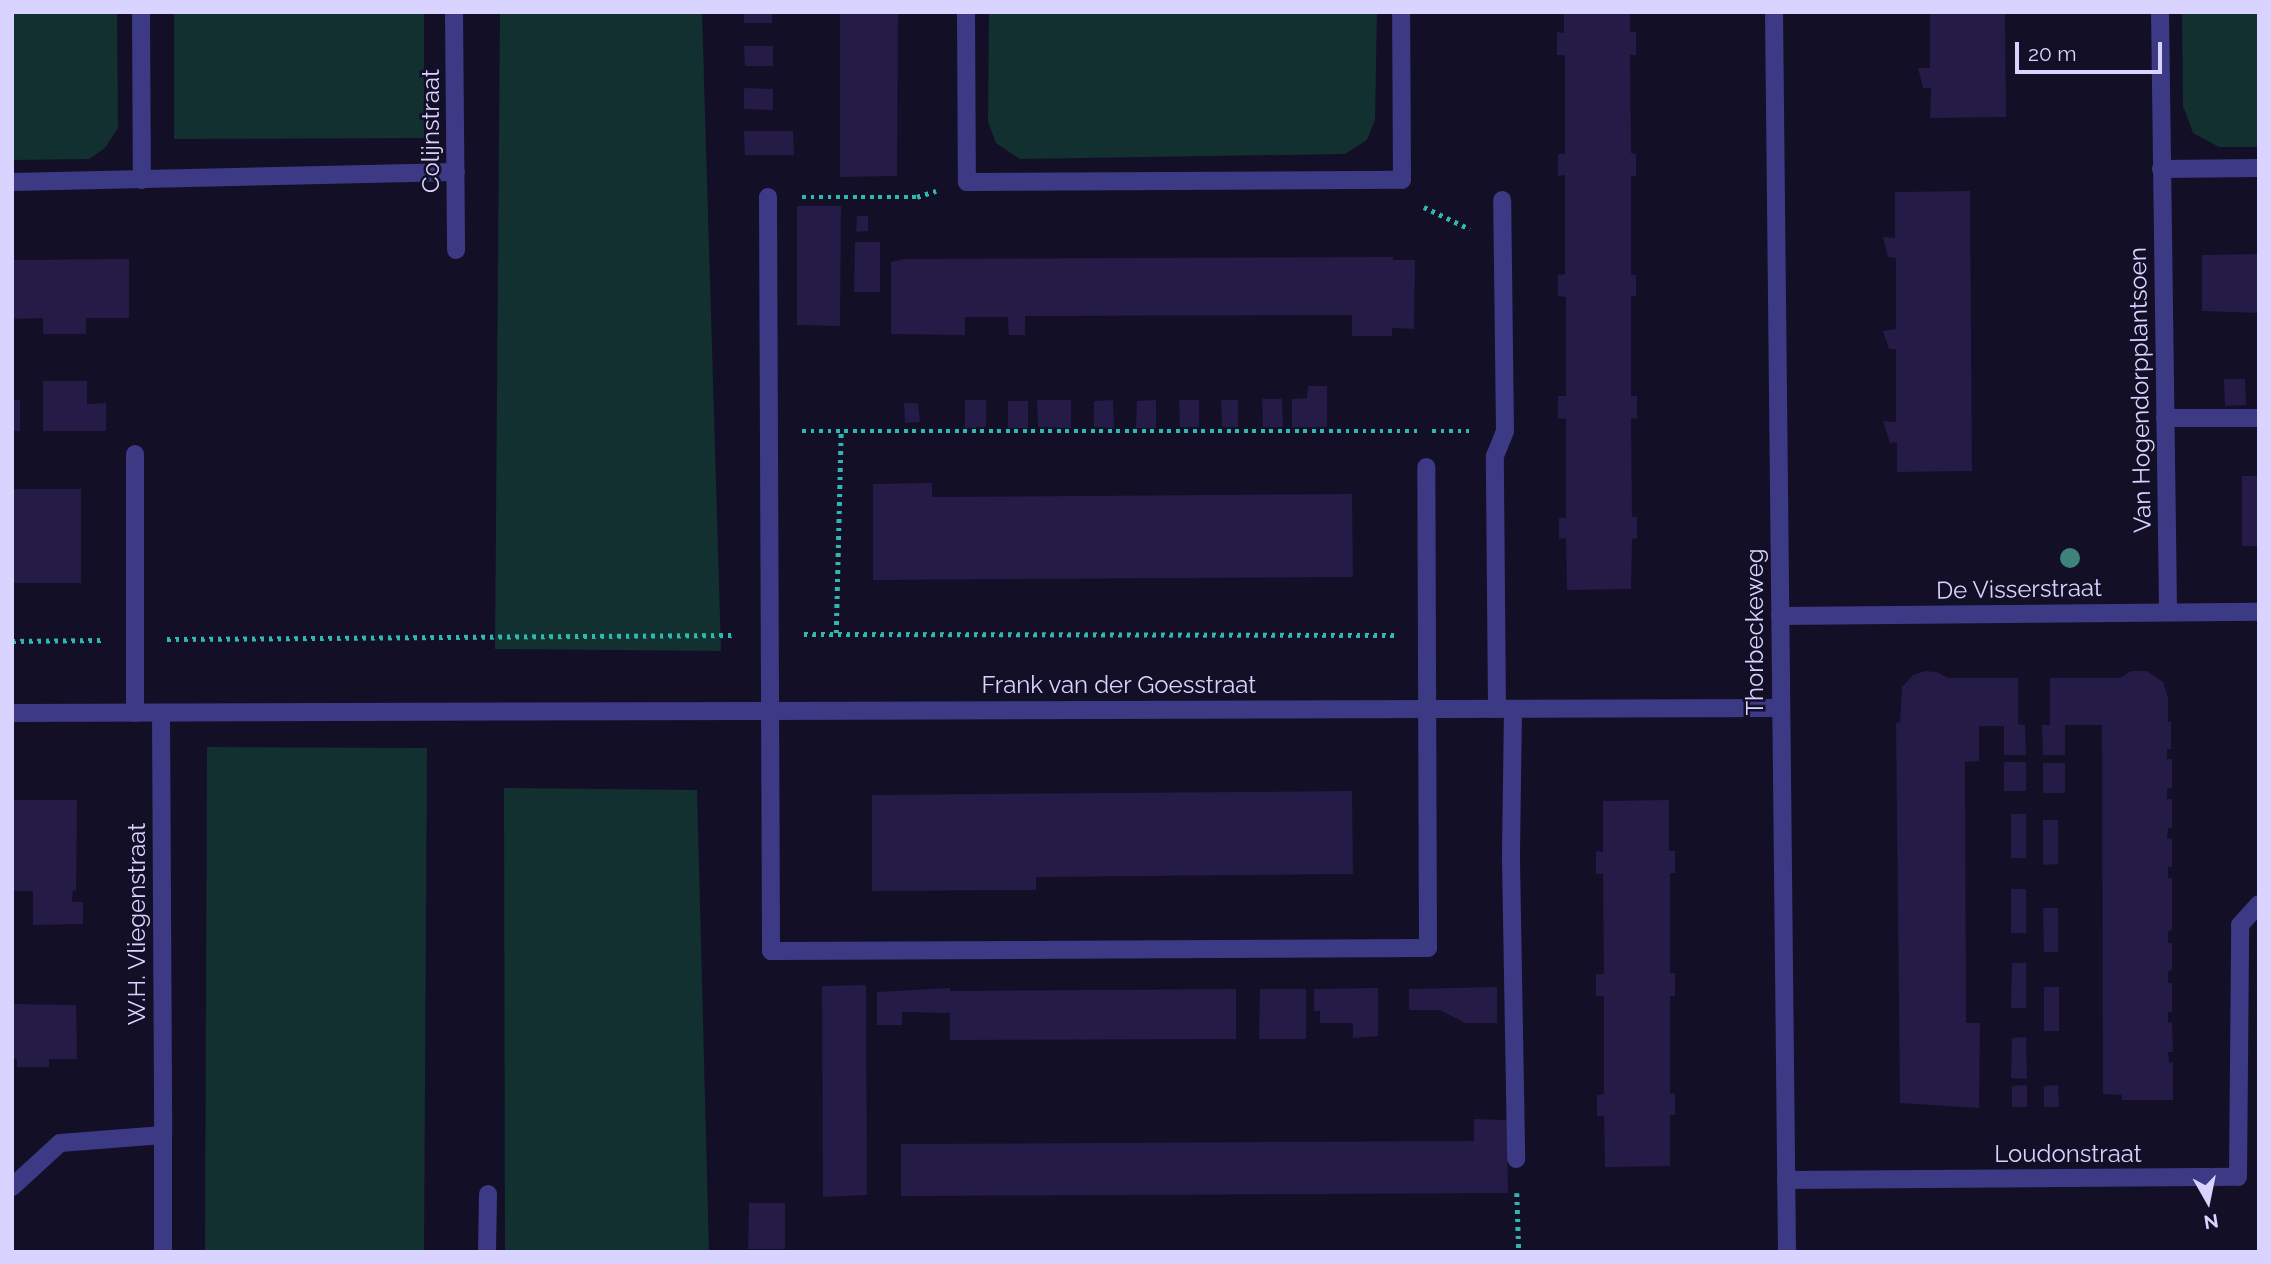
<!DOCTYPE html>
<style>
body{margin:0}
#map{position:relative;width:2271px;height:1264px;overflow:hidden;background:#130f26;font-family:Raleway,sans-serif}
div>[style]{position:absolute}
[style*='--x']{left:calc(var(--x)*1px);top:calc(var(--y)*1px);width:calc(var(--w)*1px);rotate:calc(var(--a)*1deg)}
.green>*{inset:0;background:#12302f}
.building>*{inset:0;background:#241b47}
.path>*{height:4.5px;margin-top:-2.25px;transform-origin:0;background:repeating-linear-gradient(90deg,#2fb8b0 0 3.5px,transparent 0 8.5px)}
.service>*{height:18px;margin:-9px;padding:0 9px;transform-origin:9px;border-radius:9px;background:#3d3a85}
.minor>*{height:18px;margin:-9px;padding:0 9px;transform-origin:9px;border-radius:9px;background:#3d3a85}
.tertiary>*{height:18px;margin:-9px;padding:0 9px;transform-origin:9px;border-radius:9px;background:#3d3a85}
.trees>*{width:20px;height:20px;margin:-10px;border-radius:50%;background:#3d827b}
span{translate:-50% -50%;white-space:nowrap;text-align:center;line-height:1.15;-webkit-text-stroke:5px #130f26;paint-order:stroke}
.street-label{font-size:24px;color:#d9d4ff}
.frame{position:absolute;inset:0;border:14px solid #d9d4ff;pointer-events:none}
.north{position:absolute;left:2173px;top:1166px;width:70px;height:70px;-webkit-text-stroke:5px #130f26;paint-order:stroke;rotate:171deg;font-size:19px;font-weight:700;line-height:28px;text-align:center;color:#d9d4ff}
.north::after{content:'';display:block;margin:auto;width:24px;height:32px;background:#d9d4ff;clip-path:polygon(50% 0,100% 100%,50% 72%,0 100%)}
.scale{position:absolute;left:2015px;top:42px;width:147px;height:32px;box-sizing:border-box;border:4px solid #d9d4ff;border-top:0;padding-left:9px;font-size:21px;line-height:24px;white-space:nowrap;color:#d9d4ff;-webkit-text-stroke:5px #130f26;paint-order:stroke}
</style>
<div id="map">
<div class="green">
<div style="clip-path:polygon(12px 12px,117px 12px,118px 128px,105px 148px,89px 159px,12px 160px)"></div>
<div style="clip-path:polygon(174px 12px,424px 12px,424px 138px,174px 139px)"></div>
<div style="clip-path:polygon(500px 12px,702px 12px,721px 651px,495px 649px)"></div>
<div style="clip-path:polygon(989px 12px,1377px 12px,1375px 120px,1367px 140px,1345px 154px,1020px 159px,996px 143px,988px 122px)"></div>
<div style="clip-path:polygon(2182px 12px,2259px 12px,2259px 147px,2219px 147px,2193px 133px,2183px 106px)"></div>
<div style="clip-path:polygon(207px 747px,427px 748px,424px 1252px,205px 1252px)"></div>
<div style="clip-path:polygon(504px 788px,697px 790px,709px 1252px,505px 1252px)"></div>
</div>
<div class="building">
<div style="clip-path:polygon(744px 12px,772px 12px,772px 23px,744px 23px)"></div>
<div style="clip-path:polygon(840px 12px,898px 12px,897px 176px,840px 177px)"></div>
<div style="clip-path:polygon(1564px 12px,1630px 12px,1630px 32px,1636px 32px,1636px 55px,1630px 55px,1631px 153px,1636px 154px,1636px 176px,1631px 176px,1631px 275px,1636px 275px,1636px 296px,1631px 296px,1631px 396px,1637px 396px,1637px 419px,1631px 418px,1632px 517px,1637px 517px,1637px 538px,1632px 539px,1631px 589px,1567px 590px,1566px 538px,1559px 539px,1559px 518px,1566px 518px,1566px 419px,1558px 418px,1558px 396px,1566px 396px,1566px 297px,1558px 296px,1558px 275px,1565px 274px,1565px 175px,1558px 176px,1558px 154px,1565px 154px,1565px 55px,1557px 55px,1557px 32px,1564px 33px)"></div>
<div style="clip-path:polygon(1930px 12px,2005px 12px,2006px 117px,1930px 118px,1931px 88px,1923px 88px,1918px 68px,1930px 68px)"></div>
<div style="clip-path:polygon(744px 46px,773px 46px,773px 66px,745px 66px)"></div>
<div style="clip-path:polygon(744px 88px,773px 89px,773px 110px,744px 109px)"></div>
<div style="clip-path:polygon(744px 131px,793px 131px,794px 155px,745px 155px)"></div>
<div style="clip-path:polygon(1970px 191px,1972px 471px,1897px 472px,1897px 442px,1890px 443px,1883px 421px,1896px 422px,1896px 349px,1889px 349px,1883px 331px,1896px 329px,1896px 258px,1888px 257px,1883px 237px,1895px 238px,1895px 192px)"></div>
<div style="clip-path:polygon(797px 206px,841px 206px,840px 326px,797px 325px)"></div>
<div style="clip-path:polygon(857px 216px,868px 216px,868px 231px,856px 232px)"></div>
<div style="clip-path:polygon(855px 242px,880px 242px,880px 292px,854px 292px)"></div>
<div style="clip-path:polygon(2259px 254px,2259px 313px,2202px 311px,2202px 255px)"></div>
<div style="clip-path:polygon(1393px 257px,1393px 260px,1415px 260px,1414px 329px,1392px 328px,1392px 336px,1352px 336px,1352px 315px,1025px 316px,1025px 335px,1009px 335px,1008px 317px,965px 317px,965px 335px,891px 334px,891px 262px,905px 259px)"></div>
<div style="clip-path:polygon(129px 259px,129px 318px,86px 318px,86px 334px,43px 334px,43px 318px,12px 319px,12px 260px)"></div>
<div style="clip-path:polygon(2224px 379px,2245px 379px,2246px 405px,2225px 406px)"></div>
<div style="clip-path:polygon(43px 381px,87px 381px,87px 404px,106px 403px,106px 431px,43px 431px)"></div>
<div style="clip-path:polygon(1308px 386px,1327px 386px,1327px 427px,1292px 427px,1292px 399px,1307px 398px)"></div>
<div style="clip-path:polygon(1262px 399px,1282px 399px,1283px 427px,1263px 427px)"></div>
<div style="clip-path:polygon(12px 400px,20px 400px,20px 431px,12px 431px)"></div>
<div style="clip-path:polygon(965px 400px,986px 400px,986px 427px,965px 428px)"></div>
<div style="clip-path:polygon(1037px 400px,1071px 400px,1071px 428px,1038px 427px)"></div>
<div style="clip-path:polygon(1113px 400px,1114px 428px,1094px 427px,1094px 401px)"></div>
<div style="clip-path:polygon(1156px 400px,1156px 428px,1136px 428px,1137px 401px)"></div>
<div style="clip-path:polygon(1179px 400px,1199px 400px,1199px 427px,1180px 427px)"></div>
<div style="clip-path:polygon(1221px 400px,1238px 400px,1238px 427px,1222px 427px)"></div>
<div style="clip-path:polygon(1008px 401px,1028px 401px,1028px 428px,1008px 428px)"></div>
<div style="clip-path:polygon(904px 403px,918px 403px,920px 422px,905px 423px)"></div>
<div style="clip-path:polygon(2242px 476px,2259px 476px,2259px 546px,2242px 546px)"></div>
<div style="clip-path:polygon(932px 483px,932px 497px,1352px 494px,1353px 577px,873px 580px,873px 484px)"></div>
<div style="clip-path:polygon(12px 489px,81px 489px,81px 583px,12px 583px)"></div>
<div style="clip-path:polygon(1925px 671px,1937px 672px,1948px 678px,2018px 678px,2018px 724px,2025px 725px,2026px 755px,2004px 755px,2004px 726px,1979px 726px,1979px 761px,1965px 762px,1966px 1023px,1980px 1023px,1979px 1108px,1900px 1103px,1896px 723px,1900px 722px,1902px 687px,1913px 675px)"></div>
<div style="clip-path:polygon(2131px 671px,2147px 671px,2163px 682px,2168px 698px,2168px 722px,2171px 721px,2171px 749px,2167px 749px,2167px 759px,2172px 759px,2172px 788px,2167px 789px,2167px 799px,2172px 799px,2172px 828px,2168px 828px,2167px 838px,2172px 839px,2172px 867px,2168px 867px,2168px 878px,2172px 878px,2172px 930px,2168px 932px,2168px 943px,2172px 943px,2172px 970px,2168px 972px,2168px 983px,2172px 983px,2172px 1012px,2168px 1012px,2168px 1023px,2172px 1022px,2173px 1052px,2168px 1052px,2169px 1063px,2173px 1062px,2173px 1100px,2122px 1100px,2122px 1095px,2103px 1094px,2102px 725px,2065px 725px,2065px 755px,2043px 755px,2042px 725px,2050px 725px,2050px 678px,2120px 678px)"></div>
<div style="clip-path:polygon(2004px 762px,2026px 762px,2026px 791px,2004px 791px)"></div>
<div style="clip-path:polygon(2043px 763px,2065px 763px,2065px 793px,2043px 793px)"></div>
<div style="clip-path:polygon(1352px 791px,1353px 874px,1036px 877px,1036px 890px,872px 891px,872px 795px)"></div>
<div style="clip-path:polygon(12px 800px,77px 800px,76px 891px,73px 890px,72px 902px,83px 902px,83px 924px,33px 925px,33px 891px,12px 891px)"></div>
<div style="clip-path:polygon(1669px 800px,1669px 851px,1675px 851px,1675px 873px,1670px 873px,1670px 973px,1675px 973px,1675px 996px,1670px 996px,1670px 1094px,1675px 1093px,1675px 1115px,1670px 1115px,1670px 1166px,1605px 1167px,1604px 1116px,1597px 1116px,1597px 1095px,1604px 1094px,1604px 996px,1596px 996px,1596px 974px,1604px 974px,1603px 874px,1596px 874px,1596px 851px,1603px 852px,1603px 801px)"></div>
<div style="clip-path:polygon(2011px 814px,2026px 814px,2026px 858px,2011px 858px)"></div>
<div style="clip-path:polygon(2043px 820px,2058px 820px,2058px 864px,2043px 865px)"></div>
<div style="clip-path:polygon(2011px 889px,2026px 889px,2026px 933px,2011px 933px)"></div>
<div style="clip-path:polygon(2043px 908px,2058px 908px,2058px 952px,2044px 952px)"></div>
<div style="clip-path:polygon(2012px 963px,2026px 963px,2026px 1008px,2011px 1008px)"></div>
<div style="clip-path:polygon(866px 985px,867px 1195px,823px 1197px,822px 986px)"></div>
<div style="clip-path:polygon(1497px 987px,1497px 1023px,1465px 1023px,1440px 1010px,1409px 1010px,1409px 989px)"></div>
<div style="clip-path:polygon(2044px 987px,2059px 987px,2059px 1031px,2044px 1031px)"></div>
<div style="clip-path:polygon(950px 988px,950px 991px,1236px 989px,1236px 1039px,950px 1040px,950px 1013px,902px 1012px,902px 1025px,877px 1025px,877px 992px)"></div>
<div style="clip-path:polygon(1378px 988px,1378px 1036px,1353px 1038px,1353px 1023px,1320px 1023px,1320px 1011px,1314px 1011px,1314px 989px)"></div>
<div style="clip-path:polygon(1260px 989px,1306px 989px,1306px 1039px,1259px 1039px)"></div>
<div style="clip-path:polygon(12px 1004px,76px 1005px,77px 1059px,49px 1059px,49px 1067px,17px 1067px,17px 1059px,12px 1059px)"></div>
<div style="clip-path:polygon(2026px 1037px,2027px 1079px,2011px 1078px,2012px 1038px)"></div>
<div style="clip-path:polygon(2027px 1085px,2027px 1107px,2012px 1107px,2012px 1086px)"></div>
<div style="clip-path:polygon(2058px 1085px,2059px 1107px,2044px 1107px,2044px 1086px)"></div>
<div style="clip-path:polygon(1474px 1119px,1507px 1120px,1508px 1193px,901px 1196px,901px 1144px,1474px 1141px)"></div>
<div style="clip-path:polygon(749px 1203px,785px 1203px,785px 1249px,748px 1249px)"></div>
</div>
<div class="path">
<div style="--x:802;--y:197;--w:115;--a:0"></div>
<div style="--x:917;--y:197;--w:20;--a:-18"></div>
<div style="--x:1424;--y:207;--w:51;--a:25.6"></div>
<div style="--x:802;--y:431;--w:618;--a:0"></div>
<div style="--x:1432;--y:431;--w:37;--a:0"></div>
<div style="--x:836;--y:633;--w:202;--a:-88.6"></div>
<div style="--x:804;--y:634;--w:590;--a:0.1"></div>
<div style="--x:167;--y:639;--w:569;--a:-0.4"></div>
<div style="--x:12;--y:641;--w:90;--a:-0.6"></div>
<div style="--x:1517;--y:1193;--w:59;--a:88.1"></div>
</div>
<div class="service">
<div style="--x:768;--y:197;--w:754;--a:89.77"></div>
<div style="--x:771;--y:951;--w:657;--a:-0.26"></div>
<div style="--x:1428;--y:948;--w:481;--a:-90.2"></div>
<div style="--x:2165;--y:418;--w:94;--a:0"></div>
<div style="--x:135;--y:454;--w:259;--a:90"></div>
<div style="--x:1497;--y:709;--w:253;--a:-90.5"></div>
<div style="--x:1495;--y:456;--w:27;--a:-68"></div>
<div style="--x:1505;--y:431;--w:231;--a:-90.7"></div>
<div style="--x:1513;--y:709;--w:151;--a:90.8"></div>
<div style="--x:1511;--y:860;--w:299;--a:89"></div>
</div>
<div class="minor">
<div style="--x:141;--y:12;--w:168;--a:89.7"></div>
<div style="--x:454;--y:12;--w:238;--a:89.5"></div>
<div style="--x:966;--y:12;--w:170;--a:89.7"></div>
<div style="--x:967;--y:182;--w:435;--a:-0.3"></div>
<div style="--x:1402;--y:180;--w:168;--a:-90.3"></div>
<div style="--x:2160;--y:12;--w:599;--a:89.23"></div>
<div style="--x:2161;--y:169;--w:98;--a:-0.6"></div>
<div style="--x:12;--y:182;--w:444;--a:-1.3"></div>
<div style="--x:1780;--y:616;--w:479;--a:-0.5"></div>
<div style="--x:12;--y:713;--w:1768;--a:-0.16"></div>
<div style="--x:161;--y:713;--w:422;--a:89.7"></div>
<div style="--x:1786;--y:1180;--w:452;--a:-0.4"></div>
<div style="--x:2238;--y:1177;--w:252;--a:-89.5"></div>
<div style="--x:2240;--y:925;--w:28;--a:-48"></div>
<div style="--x:12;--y:1187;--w:65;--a:-42.5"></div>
<div style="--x:60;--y:1143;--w:103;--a:-4.4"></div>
<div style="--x:163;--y:1135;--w:117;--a:90"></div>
<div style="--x:487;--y:1252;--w:58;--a:-89"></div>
</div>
<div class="tertiary">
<div style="--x:1774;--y:12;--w:1240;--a:89.4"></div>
</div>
<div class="trees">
<div style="left:2070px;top:558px"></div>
</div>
<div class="street-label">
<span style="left:431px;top:131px;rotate:-90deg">Colijnstraat</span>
<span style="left:2140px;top:390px;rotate:-91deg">Van Hogendorpplantsoen</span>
<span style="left:2019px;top:589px;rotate:-1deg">De Visserstraat</span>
<span style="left:1755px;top:632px;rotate:-90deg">Thorbeckeweg</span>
<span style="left:1119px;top:685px">Frank van der Goesstraat</span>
<span style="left:137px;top:924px;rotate:-90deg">W.H. Vliegenstraat</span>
<span style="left:2068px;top:1154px">Loudonstraat</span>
</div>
<div class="frame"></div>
<div class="north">N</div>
<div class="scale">20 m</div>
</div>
